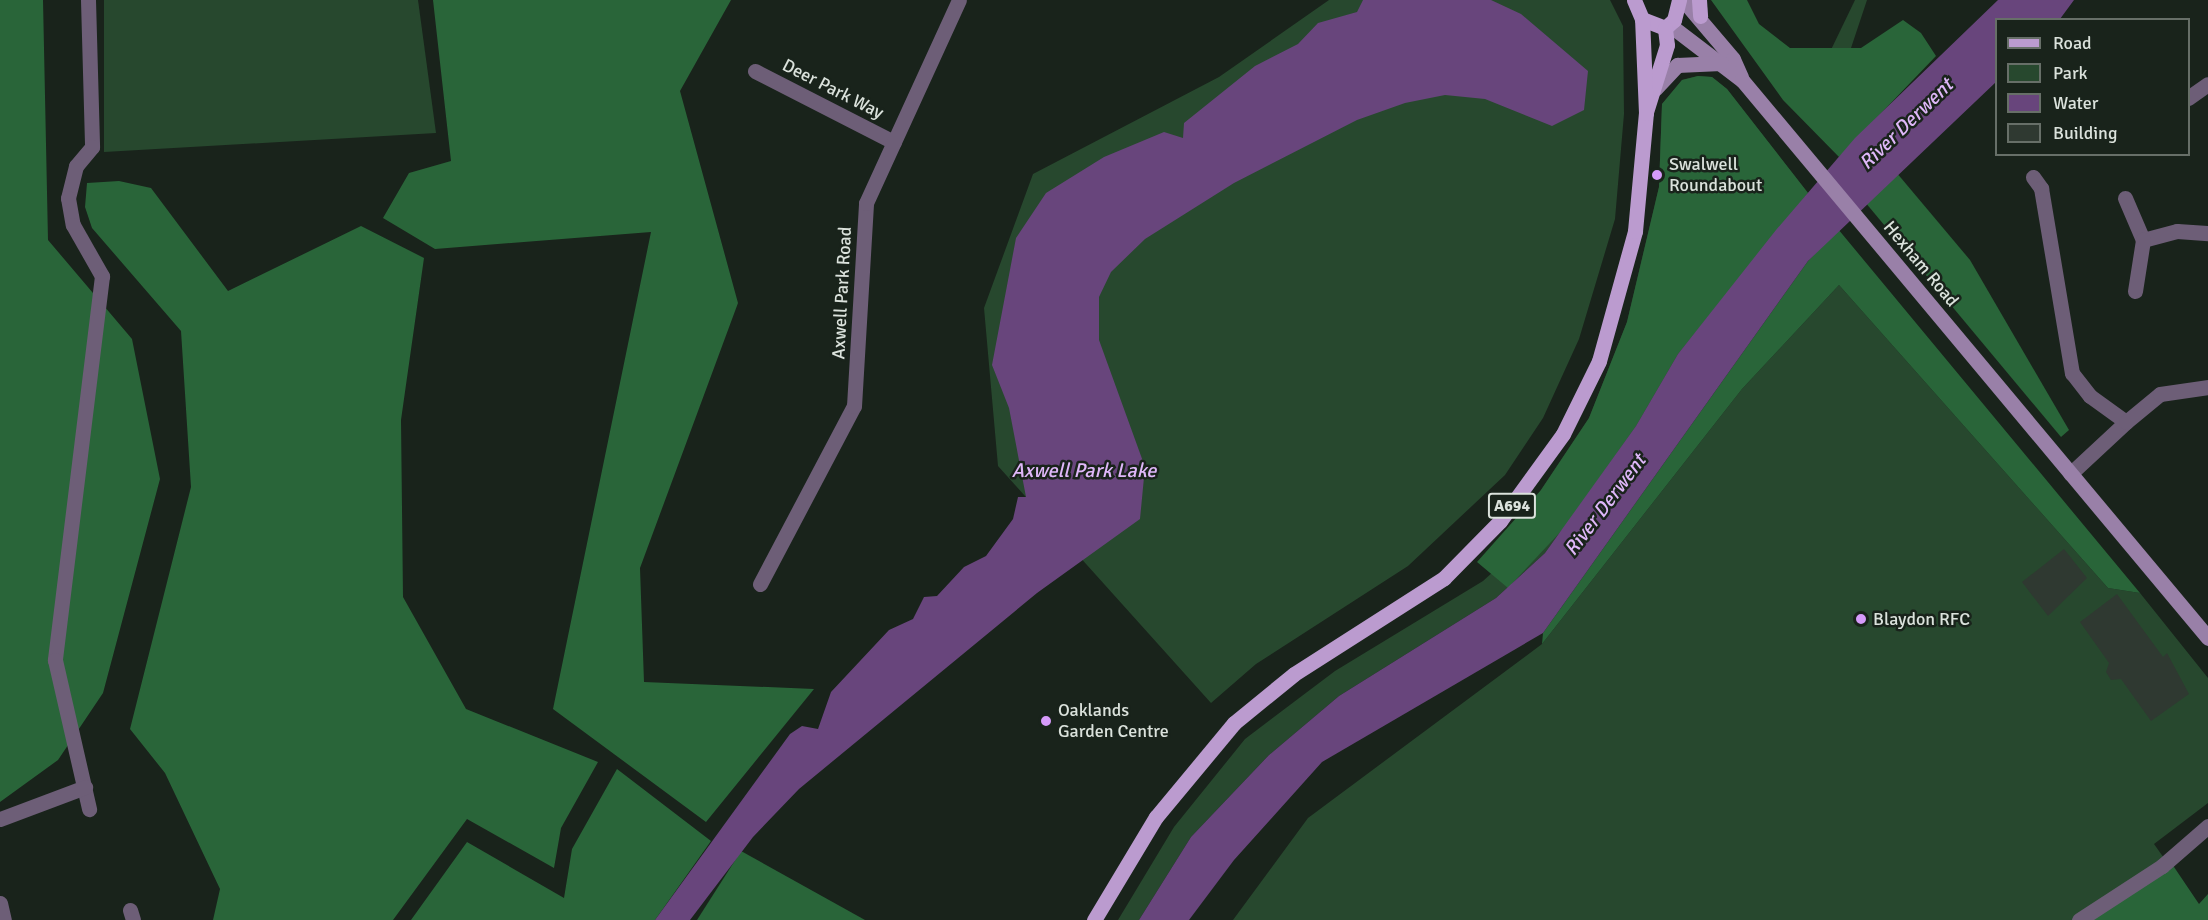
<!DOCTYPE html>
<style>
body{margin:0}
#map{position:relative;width:2208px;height:920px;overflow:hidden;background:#19231b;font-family:Signika,sans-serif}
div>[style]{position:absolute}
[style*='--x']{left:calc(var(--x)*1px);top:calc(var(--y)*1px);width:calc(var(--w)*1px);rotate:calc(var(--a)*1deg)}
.green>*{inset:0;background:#27482e}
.forest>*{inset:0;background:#296539}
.water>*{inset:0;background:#68457c}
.building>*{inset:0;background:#2f3931}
.minor>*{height:15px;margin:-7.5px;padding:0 7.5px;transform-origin:7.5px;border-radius:7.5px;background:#6d5e77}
.secondary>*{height:15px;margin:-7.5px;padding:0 7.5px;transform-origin:7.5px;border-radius:7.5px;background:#9980a8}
.primary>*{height:15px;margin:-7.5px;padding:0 7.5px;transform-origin:7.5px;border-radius:7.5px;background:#bb9bcf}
.dots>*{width:16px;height:16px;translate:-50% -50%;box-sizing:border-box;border:3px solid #19231b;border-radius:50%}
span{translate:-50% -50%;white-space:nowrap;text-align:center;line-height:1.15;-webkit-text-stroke:5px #19231b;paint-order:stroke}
.shield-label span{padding:2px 4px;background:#19231b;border:2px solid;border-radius:4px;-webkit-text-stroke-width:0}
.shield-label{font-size:16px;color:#dbe2dc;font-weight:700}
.street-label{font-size:18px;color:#dbe2dc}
.poi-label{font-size:18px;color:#dbe2dc}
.left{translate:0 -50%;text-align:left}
.water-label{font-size:20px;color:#dfb7f9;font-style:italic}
.legend{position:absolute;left:1995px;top:18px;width:195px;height:138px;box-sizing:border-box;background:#19231b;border:2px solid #676f68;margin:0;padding:8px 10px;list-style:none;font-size:18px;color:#dbe2dc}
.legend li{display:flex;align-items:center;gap:12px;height:30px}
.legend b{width:30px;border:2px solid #676f68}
</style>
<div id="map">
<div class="green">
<div style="clip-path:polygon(104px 0,418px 0,436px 133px,104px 152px)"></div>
<div style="clip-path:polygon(1329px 0,1610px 0,1623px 26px,1624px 114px,1615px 219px,1579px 339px,1543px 418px,1505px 475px,1408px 566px,1256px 664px,1211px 703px,998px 466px,984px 308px,1033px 174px,1219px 77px)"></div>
<div style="clip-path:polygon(1855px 0,1867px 0,1848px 57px,1828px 56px)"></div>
<div style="clip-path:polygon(1698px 76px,1712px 77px,1727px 89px,1808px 193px,1545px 553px,1496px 598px,1339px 696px,1269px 755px,1191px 837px,1139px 920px,1118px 920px,1174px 827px,1245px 739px,1335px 671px,1483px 581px,1516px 551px,1541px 490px,1589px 418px,1627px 322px,1659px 187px,1662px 104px,1682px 80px)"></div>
<div style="clip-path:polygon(1839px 285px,2108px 588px,2140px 593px,2208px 678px,2208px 803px,2154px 844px,2208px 920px,1233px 920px,1308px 818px,1542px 644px,1742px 389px)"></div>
</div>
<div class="forest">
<div style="clip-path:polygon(0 0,43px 0,48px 240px,132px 339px,160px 479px,103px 693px,58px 760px,0 802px)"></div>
<div style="clip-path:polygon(433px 0,731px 0,680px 91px,738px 303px,640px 568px,644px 682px,814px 689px,706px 822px,553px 709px,651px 232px,435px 249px,383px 218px,409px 173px,451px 161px)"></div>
<div style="clip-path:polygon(1711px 0,1747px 0,1759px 24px,1790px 48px,1861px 48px,1903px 20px,1921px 33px,1936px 56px,1839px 157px,1783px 100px)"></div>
<div style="clip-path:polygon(1698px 76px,1712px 77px,1727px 89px,1808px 193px,1678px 354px,1636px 426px,1564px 528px,1508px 588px,1477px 562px,1541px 490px,1589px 418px,1627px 322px,1659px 187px,1662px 104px,1682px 80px)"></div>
<div style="clip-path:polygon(1896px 172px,1970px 260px,2069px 430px,2061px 437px,1865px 202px)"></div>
<div style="clip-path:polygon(119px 181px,151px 188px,228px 291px,361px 226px,424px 258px,401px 420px,403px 597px,466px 709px,598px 762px,561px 828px,554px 868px,467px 819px,393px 920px,213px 920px,220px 889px,165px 773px,130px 729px,191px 487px,181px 331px,92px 228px,85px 207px,87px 183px)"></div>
<div style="clip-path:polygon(1838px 229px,2140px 593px,2108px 588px,1839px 285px,1742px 389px,1542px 644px,1543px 633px,1808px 261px)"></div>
<div style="clip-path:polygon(617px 769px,711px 841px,655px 920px,411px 920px,467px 842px,564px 898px,572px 849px)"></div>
<div style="clip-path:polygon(741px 851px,865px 920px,697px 920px)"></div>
<div style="clip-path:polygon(2172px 864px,2199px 904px,2208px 894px,2208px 920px,2087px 920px)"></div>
</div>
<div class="water">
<div style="clip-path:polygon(1363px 0,1491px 0,1521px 14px,1588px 71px,1584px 110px,1552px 126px,1485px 99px,1445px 95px,1405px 103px,1357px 120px,1234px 183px,1145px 239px,1111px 272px,1099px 297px,1099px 340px,1145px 467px,1140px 519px,1037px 593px,799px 789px,753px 837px,690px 920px,655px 920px,790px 734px,802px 726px,818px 729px,831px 692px,889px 630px,913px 619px,924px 597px,937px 596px,964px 567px,986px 556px,1013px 519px,1018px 497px,1026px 497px,1009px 408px,992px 365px,1016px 238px,1046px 193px,1104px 157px,1164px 132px,1183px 138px,1184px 123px,1255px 66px,1298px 44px,1318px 23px,1357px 12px)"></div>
<div style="clip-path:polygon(1998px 0,2074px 0,2060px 19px,1996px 20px,1996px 82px,1808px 261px,1543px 633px,1322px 762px,1234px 860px,1189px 920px,1139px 920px,1191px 837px,1269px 755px,1339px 696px,1496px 598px,1545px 553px,1636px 426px,1678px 354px,1776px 230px,1855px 138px)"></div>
</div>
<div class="building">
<div style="clip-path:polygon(2064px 549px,2087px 578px,2048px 616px,2022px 582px)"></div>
<div style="clip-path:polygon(2117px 594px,2163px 657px,2167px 653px,2189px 694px,2151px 721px,2121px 679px,2111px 680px,2106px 672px,2109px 663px,2080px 622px)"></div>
</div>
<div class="minor">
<div style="--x:88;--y:0;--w:147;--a:88.4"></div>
<div style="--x:92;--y:147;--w:25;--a:130"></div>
<div style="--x:76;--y:166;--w:33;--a:104"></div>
<div style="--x:68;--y:198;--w:27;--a:80"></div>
<div style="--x:73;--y:225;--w:59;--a:60.4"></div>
<div style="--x:102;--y:276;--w:387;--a:97"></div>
<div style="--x:55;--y:660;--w:153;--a:77.1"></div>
<div style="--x:755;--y:71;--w:156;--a:27.1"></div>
<div style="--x:2188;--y:98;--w:24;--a:-35"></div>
<div style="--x:2033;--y:177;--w:14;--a:54"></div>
<div style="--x:2041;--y:188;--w:188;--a:80.5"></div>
<div style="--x:2072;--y:373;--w:29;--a:52"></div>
<div style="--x:2090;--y:396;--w:44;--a:35.8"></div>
<div style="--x:2126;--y:422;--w:76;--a:137.1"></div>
<div style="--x:2125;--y:198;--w:46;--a:66.8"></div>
<div style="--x:2143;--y:240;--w:35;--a:-15"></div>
<div style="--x:2177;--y:231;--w:31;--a:4"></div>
<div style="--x:2135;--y:291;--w:52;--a:-81.1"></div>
<div style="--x:2126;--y:422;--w:44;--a:-39.5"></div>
<div style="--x:2160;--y:394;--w:49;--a:-8.3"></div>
<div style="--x:760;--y:584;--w:201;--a:-62.2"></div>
<div style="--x:854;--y:406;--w:203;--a:-86.6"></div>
<div style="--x:866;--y:203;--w:223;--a:-65.4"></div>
<div style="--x:0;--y:819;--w:91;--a:-20.6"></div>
<div style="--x:0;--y:903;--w:17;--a:77"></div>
<div style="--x:130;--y:910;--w:10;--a:73"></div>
<div style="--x:2079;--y:920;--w:99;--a:-33"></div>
<div style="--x:2162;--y:866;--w:61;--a:-41"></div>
</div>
<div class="secondary">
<div style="--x:1683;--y:0;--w:77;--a:49.7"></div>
<div style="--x:1733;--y:59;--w:20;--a:66"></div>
<div style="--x:1671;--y:26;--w:89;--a:37.3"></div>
<div style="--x:1742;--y:80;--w:727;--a:50.13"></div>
<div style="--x:1655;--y:89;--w:33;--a:-47"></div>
<div style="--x:1677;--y:65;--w:44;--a:-2.6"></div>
</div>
<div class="primary">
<div style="--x:1634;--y:0;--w:21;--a:67"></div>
<div style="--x:1642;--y:19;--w:25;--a:21"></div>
<div style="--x:1665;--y:28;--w:12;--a:-42"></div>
<div style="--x:1674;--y:20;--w:21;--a:-76"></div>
<div style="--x:1699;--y:0;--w:16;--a:86"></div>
<div style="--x:1646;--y:112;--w:70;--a:-72.6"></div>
<div style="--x:1667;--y:45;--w:17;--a:-97"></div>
<div style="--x:1094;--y:920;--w:120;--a:-59"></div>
<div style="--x:1156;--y:817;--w:122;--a:-50.3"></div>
<div style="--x:1234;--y:723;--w:77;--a:-39.2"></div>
<div style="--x:1294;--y:674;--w:178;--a:-32.6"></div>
<div style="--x:1444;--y:578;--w:80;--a:-45.5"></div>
<div style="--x:1500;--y:521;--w:107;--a:-54.1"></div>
<div style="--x:1563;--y:434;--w:81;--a:-63.7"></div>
<div style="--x:1599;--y:361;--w:135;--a:-74.5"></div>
<div style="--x:1635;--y:231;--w:119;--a:-84.7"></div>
<div style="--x:1646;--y:113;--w:94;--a:-92.4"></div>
</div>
<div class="dots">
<div style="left:1657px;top:175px;background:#d69bfa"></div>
<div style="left:1861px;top:619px;background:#d69bfa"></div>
<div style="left:1046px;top:721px;background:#d69bfa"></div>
</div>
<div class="shield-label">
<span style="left:1512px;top:506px">A694</span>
</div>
<div class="street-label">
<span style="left:833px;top:89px;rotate:27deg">Deer Park Way</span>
<span style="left:1921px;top:264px;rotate:50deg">Hexham Road</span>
<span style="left:842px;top:293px;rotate:-87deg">Axwell Park Road</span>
</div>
<div class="poi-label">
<span class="left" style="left:1669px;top:175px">Swalwell<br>Roundabout</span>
<span class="left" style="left:1873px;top:619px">Blaydon RFC</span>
<span class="left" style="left:1058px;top:721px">Oaklands<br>Garden Centre</span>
</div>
<div class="water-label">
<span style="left:1906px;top:124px;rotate:-44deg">River Derwent</span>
<span style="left:1084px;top:470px">Axwell Park Lake</span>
<span style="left:1605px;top:505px;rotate:-53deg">River Derwent</span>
</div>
<ul class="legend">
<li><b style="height:8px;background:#bb9bcf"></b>Road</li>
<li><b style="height:16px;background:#27482e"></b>Park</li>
<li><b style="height:16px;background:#68457c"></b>Water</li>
<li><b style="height:16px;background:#2f3931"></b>Building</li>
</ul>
</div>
